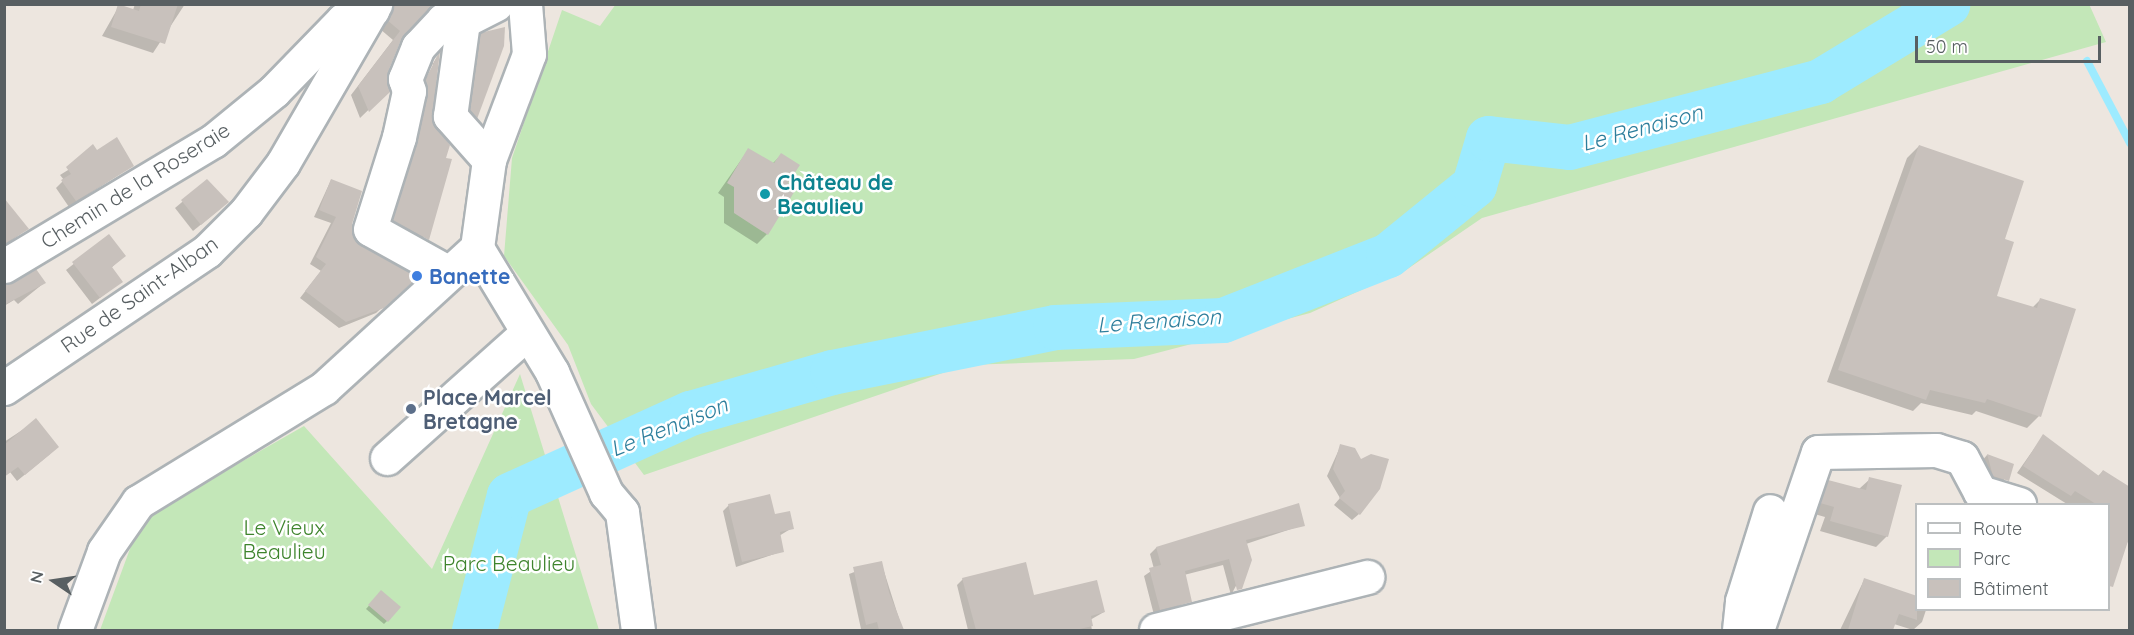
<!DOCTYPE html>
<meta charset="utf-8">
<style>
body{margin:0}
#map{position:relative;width:2134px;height:635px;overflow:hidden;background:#ede6df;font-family:Quicksand,sans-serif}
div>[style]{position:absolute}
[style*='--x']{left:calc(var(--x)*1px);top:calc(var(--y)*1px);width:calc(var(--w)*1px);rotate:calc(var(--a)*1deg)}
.green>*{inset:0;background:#c3e7b8}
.shadow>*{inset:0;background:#0003}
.stream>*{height:8px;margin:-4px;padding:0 4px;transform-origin:4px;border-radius:4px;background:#9debff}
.river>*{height:45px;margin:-22.5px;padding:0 22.5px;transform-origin:22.5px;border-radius:22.5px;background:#9debff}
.building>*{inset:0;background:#c8c1bc}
.roads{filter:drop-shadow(2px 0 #adb3b6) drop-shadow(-2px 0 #adb3b6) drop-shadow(0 2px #adb3b6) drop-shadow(0 -2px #adb3b6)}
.minor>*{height:33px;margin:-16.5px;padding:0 16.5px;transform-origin:16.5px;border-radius:16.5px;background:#fff}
.dots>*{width:16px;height:16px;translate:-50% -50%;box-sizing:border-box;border:3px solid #fff;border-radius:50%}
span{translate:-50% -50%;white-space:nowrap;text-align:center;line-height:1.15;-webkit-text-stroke:5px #fff;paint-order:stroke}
.culture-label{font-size:21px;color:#0d838f;font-weight:700}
.left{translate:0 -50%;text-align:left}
.street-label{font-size:21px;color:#585f62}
.shop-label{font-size:21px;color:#366cbe;font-weight:700}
.service-label{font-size:21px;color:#4e5e75;font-weight:700}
.park-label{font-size:21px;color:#3e842d}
.water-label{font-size:22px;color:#2d7e9c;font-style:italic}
.frame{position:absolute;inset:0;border:6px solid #585f62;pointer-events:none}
.legend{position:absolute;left:1915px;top:503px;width:195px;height:108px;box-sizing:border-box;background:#fff;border:2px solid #bcbfc0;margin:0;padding:8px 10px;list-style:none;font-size:18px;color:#585f62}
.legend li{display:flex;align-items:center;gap:12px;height:30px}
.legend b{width:30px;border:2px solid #bcbfc0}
.north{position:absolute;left:24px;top:551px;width:60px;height:60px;-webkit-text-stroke:4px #fff;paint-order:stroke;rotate:283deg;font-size:16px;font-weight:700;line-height:24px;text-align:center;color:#585f62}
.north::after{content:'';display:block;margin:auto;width:21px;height:27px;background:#585f62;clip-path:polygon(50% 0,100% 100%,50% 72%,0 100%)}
.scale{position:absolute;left:1915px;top:36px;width:186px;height:27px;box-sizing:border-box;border:3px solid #585f62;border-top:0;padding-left:8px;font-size:18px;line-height:21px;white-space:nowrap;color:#585f62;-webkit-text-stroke:4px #fff;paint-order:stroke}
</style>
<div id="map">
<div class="green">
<div style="clip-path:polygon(616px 4px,2089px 4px,2106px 42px,1482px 218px,1406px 270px,1310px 313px,1134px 359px,966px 365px,644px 475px,591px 404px,568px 345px,504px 256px,512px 158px,562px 10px,600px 26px)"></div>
<div style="clip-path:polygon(520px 374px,599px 630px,100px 630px,141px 519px,304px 426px,432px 569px)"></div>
</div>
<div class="shadow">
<div style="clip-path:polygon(135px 4px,185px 4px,153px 53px,102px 36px,119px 6px,133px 10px)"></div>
<div style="clip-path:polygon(396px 4px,457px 4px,426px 10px,403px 33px,386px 72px,388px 91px,360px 118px,351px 95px,393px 40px,380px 29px)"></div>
<div style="clip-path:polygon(481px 35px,476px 118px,472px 122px,466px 115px)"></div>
<div style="clip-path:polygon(evenodd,438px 55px,430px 121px,444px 159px,450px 160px,420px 246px,387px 227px,419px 88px,438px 55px,433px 62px,433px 68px,423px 87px,420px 86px,433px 62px)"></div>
<div style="clip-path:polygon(1919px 146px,2003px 240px,1995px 297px,2032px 308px,2040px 300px,2039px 416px,2027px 428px,1976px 411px,1972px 415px,1921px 403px,1913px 411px,1827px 382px,1907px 158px)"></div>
<div style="clip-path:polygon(748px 150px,772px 164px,781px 155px,786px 184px,767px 234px,757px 244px,724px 223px,724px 197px,718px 193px)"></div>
<div style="clip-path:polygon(97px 152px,132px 166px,69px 207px,56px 188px,64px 180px,60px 175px)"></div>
<div style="clip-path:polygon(331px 180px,354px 241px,409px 283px,376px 313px,339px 328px,300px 298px,321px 271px,310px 264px,331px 223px,314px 217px)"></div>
<div style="clip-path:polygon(207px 181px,220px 209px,193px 231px,175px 208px)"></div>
<div style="clip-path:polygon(4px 199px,27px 229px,4px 246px)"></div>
<div style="clip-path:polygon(109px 236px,124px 256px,111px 268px,121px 282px,92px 304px,66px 270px)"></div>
<div style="clip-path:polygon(44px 283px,18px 304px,14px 300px,4px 306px,4px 286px)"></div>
<div style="clip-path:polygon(36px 421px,50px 454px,17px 481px,10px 472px,4px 477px,4px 442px)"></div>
<div style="clip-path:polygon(2043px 436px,2097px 477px,2103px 471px,2130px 488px,2130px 538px,2108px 574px,2108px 504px,2067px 504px,2017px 473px)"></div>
<div style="clip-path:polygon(1341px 445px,1359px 514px,1352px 520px,1334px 505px,1340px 498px,1327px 476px)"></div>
<div style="clip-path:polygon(1987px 455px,2012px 465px,2000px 487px,1986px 483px,1981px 462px)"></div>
<div style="clip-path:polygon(1870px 479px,1887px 536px,1876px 547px,1820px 531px,1825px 517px,1811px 513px,1819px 492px,1829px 481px,1859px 489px)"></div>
<div style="clip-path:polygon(729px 505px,774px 516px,792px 528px,779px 536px,783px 551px,736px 567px,723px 511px)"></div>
<div style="clip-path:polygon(1303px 525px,1246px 544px,1250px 560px,1231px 595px,1223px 565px,1184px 575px,1191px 601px,1154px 615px,1144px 576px,1154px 569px,1150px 554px,1156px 548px)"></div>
<div style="clip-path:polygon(881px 562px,902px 628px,899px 630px,861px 629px,849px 574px)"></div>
<div style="clip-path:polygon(963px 579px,1033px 597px,1104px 612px,1090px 620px,1092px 630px,968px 630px,957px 585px)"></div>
<div style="clip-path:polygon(1864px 580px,1926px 610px,1922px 622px,1913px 630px,1894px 624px,1892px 630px,1840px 630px)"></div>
<div style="clip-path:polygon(381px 592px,387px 621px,384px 624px,366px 609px)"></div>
</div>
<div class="stream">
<div style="--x:2087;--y:61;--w:93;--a:62.3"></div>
</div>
<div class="river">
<div style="--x:474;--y:630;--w:139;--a:-75.5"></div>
<div style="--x:509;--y:495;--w:199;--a:-24.4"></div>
<div style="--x:690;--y:413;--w:148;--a:-16.1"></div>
<div style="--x:832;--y:372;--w:227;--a:-11.4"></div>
<div style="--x:1055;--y:327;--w:168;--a:-2.4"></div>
<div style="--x:1223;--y:320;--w:177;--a:-21.5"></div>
<div style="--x:1388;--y:255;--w:111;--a:-39.1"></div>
<div style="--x:1474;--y:185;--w:49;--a:-73.4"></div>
<div style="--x:1488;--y:138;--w:81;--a:6.3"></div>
<div style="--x:1569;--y:147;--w:260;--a:-14.7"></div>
<div style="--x:1820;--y:81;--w:149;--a:-31.2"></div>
</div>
<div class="building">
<div style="clip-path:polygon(118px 4px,139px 11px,141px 4px,178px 4px,165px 44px,111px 27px)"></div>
<div style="clip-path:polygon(395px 4px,433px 4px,401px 40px,388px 72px,390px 92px,369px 112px,358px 86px,400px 31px,387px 20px)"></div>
<div style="clip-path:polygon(505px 27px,504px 46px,477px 119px,470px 110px,480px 33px)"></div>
<div style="clip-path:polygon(440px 51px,432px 121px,450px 145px,446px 158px,452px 159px,429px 240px,392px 220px,417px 141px,427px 95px,425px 80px)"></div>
<div style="clip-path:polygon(117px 137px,134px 166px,76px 201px,61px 180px,71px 174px,66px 167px,93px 144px,97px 150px)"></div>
<div style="clip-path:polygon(1919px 145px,2024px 181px,2005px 239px,2014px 242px,1997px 296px,2037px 308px,2040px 298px,2076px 309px,2041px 417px,1987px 399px,1985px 403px,1930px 390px,1926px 400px,1838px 370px)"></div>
<div style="clip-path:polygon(748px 148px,774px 163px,781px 153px,800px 165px,788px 183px,796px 189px,768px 235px,734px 213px,734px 187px,727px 183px)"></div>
<div style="clip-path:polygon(207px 179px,229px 202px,201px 225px,181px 200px)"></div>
<div style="clip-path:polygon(331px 179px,362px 191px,352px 224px,355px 240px,418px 277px,384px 308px,346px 322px,305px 291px,326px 264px,316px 257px,336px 217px,319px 210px)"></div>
<div style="clip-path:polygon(4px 198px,29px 229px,4px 244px)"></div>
<div style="clip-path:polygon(109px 234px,126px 256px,112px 267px,123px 282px,100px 298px,72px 262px)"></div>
<div style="clip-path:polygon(36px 269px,46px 283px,4px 305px,4px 285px)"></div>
<div style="clip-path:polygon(36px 418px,59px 447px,25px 475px,18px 467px,4px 477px,4px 445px)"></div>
<div style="clip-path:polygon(2043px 434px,2099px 476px,2103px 470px,2130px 487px,2130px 535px,2113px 587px,2109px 586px,2109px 504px,2096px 504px,2075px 491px,2071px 496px,2023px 466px)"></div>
<div style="clip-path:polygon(1340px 444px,1355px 448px,1361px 459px,1371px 454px,1389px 459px,1380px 489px,1360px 515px,1339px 498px,1345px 491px,1333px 469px)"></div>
<div style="clip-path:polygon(1987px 454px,2014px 464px,2009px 481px,1993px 476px)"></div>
<div style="clip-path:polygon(1869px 477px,1902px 485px,1888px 537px,1830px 521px,1834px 507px,1820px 503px,1828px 480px,1866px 490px)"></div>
<div style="clip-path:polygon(770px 494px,775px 514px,790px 511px,794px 529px,780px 532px,784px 552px,742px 562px,728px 504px)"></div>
<div style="clip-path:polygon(1299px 503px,1305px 526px,1246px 540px,1252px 560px,1242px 589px,1237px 590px,1229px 559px,1185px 571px,1192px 602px,1160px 610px,1149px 568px,1161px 565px,1156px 547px)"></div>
<div style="clip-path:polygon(882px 561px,889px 592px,904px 630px,879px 630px,877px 622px,866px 625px,853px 567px)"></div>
<div style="clip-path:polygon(1026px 562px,1034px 595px,1097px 580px,1105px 612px,1091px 616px,1093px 626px,1075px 630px,976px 630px,962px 578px)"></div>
<div style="clip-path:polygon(1864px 578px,1917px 596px,1917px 620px,1899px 614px,1893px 630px,1848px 630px)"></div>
<div style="clip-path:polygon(381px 590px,401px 607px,388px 622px,368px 605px)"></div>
</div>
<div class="roads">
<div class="minor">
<div style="--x:525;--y:4;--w:50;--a:85.4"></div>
<div style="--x:529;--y:54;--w:113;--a:110.7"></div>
<div style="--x:489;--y:160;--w:89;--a:97.8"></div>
<div style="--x:477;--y:248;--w:145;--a:58.8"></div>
<div style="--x:552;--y:372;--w:133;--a:65.9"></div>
<div style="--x:606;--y:493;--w:25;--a:50"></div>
<div style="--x:622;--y:512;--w:119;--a:82.3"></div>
<div style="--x:489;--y:160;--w:59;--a:-131.6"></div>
<div style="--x:450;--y:116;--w:96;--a:-82.2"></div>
<div style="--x:463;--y:21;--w:37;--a:-27"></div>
<div style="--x:4;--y:266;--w:244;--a:-30.9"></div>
<div style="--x:213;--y:141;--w:79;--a:-39.3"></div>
<div style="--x:274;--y:91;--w:99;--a:-45.8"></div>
<div style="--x:343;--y:20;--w:31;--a:-19"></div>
<div style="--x:449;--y:273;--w:90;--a:-150.9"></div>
<div style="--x:370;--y:229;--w:96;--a:-72.5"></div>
<div style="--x:399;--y:137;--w:47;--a:-77.7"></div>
<div style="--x:409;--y:91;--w:13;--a:-108"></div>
<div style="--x:405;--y:79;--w:35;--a:-68"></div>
<div style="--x:418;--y:47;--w:37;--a:-47"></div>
<div style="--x:443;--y:20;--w:20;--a:3"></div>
<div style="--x:4;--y:388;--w:245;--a:-34"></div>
<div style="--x:207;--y:251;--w:55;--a:-45"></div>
<div style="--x:246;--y:212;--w:61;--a:-52.9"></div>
<div style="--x:283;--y:163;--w:184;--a:-59.9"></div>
<div style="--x:387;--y:458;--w:188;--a:-41.8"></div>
<div style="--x:75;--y:630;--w:84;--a:-69.8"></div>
<div style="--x:104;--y:551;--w:60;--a:-55.2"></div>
<div style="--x:138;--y:502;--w:218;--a:-31.5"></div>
<div style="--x:324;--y:388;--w:207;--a:-42.5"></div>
<div style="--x:1156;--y:630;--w:218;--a:-14.1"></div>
<div style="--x:1739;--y:630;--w:29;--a:-84"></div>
<div style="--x:1742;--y:601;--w:94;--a:-72.7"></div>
<div style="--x:1757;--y:630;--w:188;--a:-71.1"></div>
<div style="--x:1818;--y:452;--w:118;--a:-1"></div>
<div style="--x:1936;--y:450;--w:27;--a:17"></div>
<div style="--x:1962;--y:458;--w:38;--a:62"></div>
<div style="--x:1980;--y:492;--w:41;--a:17.1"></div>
</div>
</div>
<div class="dots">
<div style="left:765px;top:194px;background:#0f9aa8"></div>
<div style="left:417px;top:276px;background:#3f7fe0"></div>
<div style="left:411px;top:409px;background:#5c6f8a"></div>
</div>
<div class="culture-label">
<span class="left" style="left:777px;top:194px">Château de<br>Beaulieu</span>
</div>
<div class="street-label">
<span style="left:135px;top:185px;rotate:-32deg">Chemin de la Roseraie</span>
<span style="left:139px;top:294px;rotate:-35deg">Rue de Saint-Alban</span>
</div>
<div class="shop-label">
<span class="left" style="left:429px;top:276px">Banette</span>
</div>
<div class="service-label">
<span class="left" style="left:423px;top:409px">Place Marcel<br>Bretagne</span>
</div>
<div class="park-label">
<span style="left:284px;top:539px">Le Vieux<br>Beaulieu</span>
<span style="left:509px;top:563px">Parc Beaulieu</span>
</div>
<div class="water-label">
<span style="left:1642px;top:128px;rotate:-15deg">Le Renaison</span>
<span style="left:1159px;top:321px;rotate:-4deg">Le Renaison</span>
<span style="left:669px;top:427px;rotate:-22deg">Le Renaison</span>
</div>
<div class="frame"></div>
<ul class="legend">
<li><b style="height:8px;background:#fff"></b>Route</li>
<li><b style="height:16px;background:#c3e7b8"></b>Parc</li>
<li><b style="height:16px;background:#c8c1bc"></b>Bâtiment</li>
</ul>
<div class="north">N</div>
<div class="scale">50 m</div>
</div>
